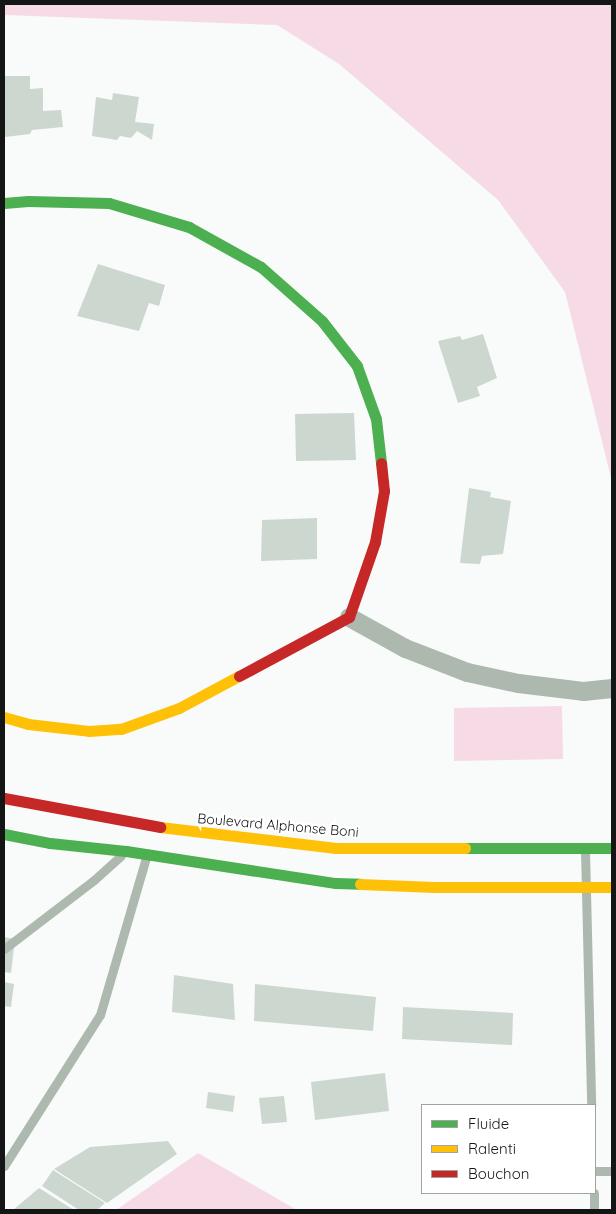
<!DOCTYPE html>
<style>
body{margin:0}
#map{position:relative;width:616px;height:1214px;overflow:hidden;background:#f9fbfa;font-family:Quicksand,sans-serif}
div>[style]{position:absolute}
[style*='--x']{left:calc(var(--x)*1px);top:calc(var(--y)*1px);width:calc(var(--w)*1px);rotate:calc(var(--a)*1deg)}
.green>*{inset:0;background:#f6dbe7}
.building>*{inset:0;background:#ccd8cf}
.lane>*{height:9px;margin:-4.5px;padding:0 4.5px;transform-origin:4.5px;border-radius:4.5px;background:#adb8af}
.street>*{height:19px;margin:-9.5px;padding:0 9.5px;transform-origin:9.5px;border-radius:9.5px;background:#adb8af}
.fast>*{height:11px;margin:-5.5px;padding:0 5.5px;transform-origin:5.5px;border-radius:5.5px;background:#4caf50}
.slow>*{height:11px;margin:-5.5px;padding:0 5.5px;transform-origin:5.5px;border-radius:5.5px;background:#ffc107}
.jam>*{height:11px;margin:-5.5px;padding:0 5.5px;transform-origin:5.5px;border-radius:5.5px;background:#c62828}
span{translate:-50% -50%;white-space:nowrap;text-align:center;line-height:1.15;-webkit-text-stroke:5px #fff;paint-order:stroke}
.street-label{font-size:14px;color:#141615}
.frame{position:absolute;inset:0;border:5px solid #141615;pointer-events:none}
.legend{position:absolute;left:421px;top:1104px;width:175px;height:90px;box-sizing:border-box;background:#fff;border:1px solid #a1a2a1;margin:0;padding:6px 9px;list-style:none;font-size:15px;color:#141615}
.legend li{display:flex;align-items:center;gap:10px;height:25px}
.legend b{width:25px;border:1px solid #a1a2a1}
</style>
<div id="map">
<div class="green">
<div style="clip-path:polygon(4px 4px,612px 4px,612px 482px,565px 292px,498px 200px,339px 64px,277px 25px,4px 15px)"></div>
<div style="clip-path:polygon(562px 706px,563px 759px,454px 761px,454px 708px)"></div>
<div style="clip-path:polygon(198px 1153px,297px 1210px,116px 1210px)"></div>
</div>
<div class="building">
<div style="clip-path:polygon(4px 76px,30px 76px,30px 89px,43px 88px,43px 111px,61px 110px,63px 127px,32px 130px,30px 134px,5px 137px)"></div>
<div style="clip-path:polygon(113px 93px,139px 97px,135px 122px,154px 124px,152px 140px,137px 131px,131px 138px,120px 136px,117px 140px,92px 136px,96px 97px,112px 100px)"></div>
<div style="clip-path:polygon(98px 264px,165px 285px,159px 306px,149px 303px,139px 331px,77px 316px)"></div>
<div style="clip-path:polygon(483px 334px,497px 378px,477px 387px,480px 396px,458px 403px,438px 341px,460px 336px,462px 340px)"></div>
<div style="clip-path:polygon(354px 413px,356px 460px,296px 461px,295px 414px)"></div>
<div style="clip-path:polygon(469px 488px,491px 492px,490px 497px,511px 501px,503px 554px,482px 556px,480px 564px,460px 563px)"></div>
<div style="clip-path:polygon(317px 518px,317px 559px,261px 561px,262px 520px)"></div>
<div style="clip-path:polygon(4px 937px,15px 939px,11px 973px,4px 972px)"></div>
<div style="clip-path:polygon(174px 975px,233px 984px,235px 1020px,172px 1012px)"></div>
<div style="clip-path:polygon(4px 982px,14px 984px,11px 1007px,4px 1006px)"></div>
<div style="clip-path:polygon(255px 984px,376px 997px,373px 1031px,254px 1021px)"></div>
<div style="clip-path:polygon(403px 1007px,513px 1013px,512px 1045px,402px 1039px)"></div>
<div style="clip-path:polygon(385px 1073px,389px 1111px,315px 1120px,311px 1082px)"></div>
<div style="clip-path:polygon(208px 1092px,235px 1096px,233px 1112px,206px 1108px)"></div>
<div style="clip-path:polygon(284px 1096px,287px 1122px,262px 1124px,259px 1098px)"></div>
<div style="clip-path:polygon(168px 1141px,177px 1154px,107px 1203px,54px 1169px,90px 1147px)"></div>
<div style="clip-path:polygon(53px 1170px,105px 1203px,97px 1210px,79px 1210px,42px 1186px)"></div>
<div style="clip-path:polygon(39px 1188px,74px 1210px,13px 1210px)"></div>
</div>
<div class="lane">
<div style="--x:585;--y:851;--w:254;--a:88.6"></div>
<div style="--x:4;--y:949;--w:113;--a:-37.5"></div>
<div style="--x:94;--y:880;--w:36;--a:-42"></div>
<div style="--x:4;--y:1166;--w:179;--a:-57.6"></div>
<div style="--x:100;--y:1015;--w:164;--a:-73.7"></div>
<div style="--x:595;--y:1171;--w:17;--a:0"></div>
<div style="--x:594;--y:1210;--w:17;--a:-90"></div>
</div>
<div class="street">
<div style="--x:349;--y:617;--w:64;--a:29"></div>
<div style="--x:405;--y:648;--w:66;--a:21.2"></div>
<div style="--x:467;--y:672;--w:52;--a:12.2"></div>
<div style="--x:518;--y:683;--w:65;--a:7"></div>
<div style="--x:583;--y:691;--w:29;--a:-6"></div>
</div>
<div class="fast">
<div style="--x:4;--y:203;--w:24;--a:-5"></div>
<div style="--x:28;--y:201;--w:81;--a:1.4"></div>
<div style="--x:109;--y:203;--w:84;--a:16.7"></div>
<div style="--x:189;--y:227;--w:82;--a:29.1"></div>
<div style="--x:261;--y:267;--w:81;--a:41.5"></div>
<div style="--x:322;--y:321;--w:57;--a:52.1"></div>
<div style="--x:357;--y:366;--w:56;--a:70.3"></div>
<div style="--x:376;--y:419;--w:44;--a:83.5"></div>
<div style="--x:4;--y:834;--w:47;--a:11.1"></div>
<div style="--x:50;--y:843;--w:76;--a:6"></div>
<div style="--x:126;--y:851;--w:212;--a:8.7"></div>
<div style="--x:336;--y:883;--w:24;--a:2"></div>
<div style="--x:465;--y:848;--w:147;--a:0"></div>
</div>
<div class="slow">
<div style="--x:4;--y:717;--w:25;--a:16"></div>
<div style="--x:28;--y:724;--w:61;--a:6.5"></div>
<div style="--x:89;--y:731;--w:32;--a:-4"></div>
<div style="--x:121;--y:729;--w:62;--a:-19.9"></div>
<div style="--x:179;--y:708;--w:68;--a:-28.1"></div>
<div style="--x:160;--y:827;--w:177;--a:6.8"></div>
<div style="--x:336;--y:848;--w:129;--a:0"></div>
<div style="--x:360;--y:884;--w:74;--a:2.3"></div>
<div style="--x:434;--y:887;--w:178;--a:0"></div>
</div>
<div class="jam">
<div style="--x:239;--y:676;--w:125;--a:-28.2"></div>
<div style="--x:349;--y:617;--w:79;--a:-70.9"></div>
<div style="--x:375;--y:542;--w:52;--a:-80"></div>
<div style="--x:384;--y:491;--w:28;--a:-96"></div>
<div style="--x:4;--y:798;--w:159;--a:10.5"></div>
</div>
<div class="street-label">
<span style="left:278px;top:825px;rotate:5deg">Boulevard Alphonse Boni</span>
</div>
<div class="frame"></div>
<ul class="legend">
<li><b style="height:6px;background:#4caf50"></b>Fluide</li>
<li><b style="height:6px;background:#ffc107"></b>Ralenti</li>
<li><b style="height:6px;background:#c62828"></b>Bouchon</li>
</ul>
</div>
